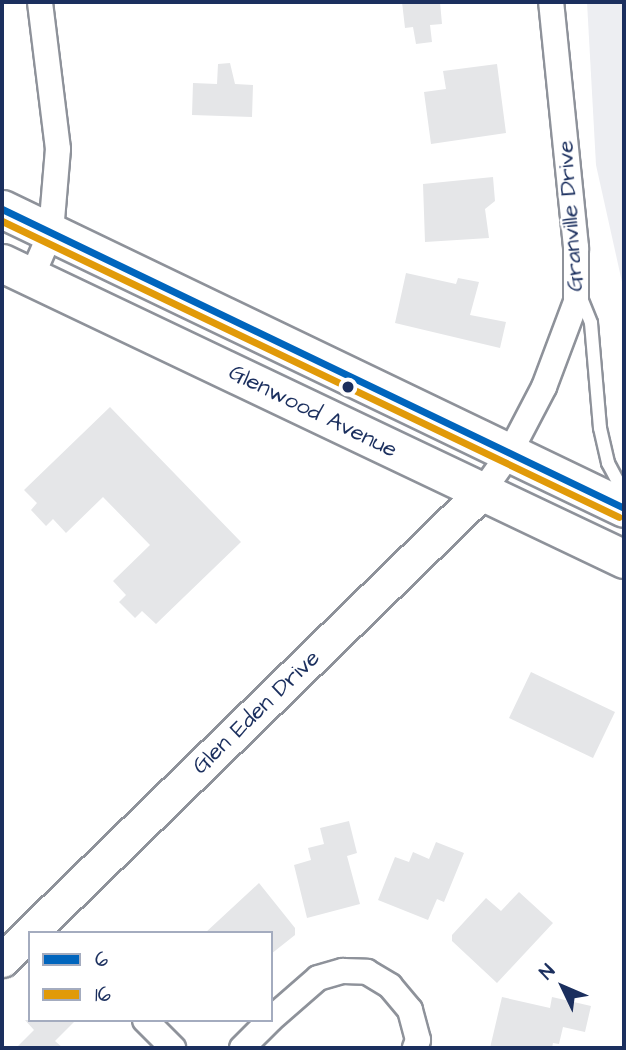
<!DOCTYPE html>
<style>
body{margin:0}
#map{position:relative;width:626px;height:1050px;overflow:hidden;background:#fff;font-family:"Architects Daughter",sans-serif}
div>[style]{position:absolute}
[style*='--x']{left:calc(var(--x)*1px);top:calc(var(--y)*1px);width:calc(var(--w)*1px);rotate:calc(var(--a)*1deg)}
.green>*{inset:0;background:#edeef2}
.building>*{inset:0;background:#e5e6e8}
.roads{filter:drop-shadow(2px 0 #8e929a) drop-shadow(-2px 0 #8e929a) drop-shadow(0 2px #8e929a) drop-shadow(0 -2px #8e929a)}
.lane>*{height:12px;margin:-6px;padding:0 6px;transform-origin:6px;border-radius:6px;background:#fff}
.street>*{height:24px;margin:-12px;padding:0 12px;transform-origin:12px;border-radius:12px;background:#fff}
.secondary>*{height:33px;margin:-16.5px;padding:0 16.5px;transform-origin:16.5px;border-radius:16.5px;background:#fff}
.primary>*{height:37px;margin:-18.5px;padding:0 18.5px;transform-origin:18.5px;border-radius:18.5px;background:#fff}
.bus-1>*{height:7px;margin:-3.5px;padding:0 3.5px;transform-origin:3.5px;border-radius:3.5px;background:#0065bd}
.bus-2>*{height:7px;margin:-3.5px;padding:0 3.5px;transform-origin:3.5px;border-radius:3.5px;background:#e19a09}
.dots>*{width:19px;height:19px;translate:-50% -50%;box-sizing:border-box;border:4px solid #fff;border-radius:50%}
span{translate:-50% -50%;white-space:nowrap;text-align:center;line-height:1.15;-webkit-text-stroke:5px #fff;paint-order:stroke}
.street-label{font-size:23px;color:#1b2f5e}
.frame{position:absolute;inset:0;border:4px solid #1b2f5e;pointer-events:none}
.legend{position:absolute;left:28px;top:931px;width:245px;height:91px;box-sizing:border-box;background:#fff;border:2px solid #a4acbf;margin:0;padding:9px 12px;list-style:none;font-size:21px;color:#1b2f5e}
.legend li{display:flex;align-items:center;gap:14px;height:35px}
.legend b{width:35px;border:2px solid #a4acbf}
.north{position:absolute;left:528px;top:952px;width:70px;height:70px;-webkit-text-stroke:5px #fff;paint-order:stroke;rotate:314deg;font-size:19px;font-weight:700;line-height:28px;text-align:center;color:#1b2f5e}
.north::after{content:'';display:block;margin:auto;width:24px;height:32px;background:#1b2f5e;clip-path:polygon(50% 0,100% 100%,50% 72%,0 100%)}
</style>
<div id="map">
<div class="green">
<div style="clip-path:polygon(587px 2px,624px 2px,624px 291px,596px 165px)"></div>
</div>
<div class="building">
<div style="clip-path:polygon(402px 2px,440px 2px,442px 24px,430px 25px,432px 42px,416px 44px,413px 27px,405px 28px)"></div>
<div style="clip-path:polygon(230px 63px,235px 84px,253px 85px,252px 117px,192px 115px,193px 83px,217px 84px,218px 64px)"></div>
<div style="clip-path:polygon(497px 64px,506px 133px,431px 144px,424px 92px,446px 89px,443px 71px)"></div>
<div style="clip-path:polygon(493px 177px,495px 201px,485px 209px,489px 238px,425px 242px,423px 184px)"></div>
<div style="clip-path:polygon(406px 273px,456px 284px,458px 278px,479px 282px,470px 315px,506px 322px,500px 348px,395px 323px)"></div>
<div style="clip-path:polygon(110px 407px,241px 542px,156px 624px,142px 611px,135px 618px,119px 602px,126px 595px,113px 581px,150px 545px,103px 497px,66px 533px,53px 519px,46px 526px,31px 510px,37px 503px,24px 490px)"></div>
<div style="clip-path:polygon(531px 672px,615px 712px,593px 758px,509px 718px)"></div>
<div style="clip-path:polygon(349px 821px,357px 853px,347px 856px,360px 904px,307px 918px,294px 865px,311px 860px,308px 848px,324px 844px,320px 828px)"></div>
<div style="clip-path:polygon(436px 842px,464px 853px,444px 902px,437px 899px,428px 920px,378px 900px,395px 857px,409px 862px,413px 852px,429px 859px)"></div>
<div style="clip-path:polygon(259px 883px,295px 928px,295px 935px,271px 954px,271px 933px,205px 933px)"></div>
<div style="clip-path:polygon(519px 892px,553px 923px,497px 983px,452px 941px,452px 935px,486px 898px,501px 911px)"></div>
<div style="clip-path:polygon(502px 997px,550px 1008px,552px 997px,591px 1006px,585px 1032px,563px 1027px,559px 1044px,553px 1043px,552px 1048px,490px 1048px)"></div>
<div style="clip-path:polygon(25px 1020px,76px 1020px,55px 1041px,63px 1048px,16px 1048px,34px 1030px)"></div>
</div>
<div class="roads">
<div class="lane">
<div style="--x:581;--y:298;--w:27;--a:68"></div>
<div style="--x:591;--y:323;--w:105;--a:85.1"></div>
<div style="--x:600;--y:428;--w:36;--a:77"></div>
<div style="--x:608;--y:463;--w:34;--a:62"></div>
</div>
<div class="street">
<div style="--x:32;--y:276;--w:48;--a:-66.6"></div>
<div style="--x:51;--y:232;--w:83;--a:-85.2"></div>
<div style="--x:58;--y:149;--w:148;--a:-97"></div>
<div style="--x:482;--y:492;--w:47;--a:-54.6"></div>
<div style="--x:509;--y:454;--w:76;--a:-62.4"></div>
<div style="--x:544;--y:387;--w:91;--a:-69.4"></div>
<div style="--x:576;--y:302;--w:55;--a:-90"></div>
<div style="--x:576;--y:247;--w:246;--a:-95.8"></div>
<div style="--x:271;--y:1019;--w:62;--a:-41.1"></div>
<div style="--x:318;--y:978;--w:26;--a:-16"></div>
<div style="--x:343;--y:971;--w:24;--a:2"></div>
<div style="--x:367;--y:972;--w:27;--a:31"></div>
<div style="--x:390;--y:986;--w:31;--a:50"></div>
<div style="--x:410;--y:1010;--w:31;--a:75"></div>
<div style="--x:418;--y:1040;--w:9;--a:111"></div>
<div style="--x:145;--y:1020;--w:40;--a:45"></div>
<div style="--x:242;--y:1048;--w:40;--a:-45"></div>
</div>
<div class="secondary">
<div style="--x:2;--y:960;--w:670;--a:-44.27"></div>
</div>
<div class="primary">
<div style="--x:2;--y:209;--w:690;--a:25.67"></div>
<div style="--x:2;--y:263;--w:689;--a:25.45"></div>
</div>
</div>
<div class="bus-1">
<div style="--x:2;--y:209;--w:690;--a:25.67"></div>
</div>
<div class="bus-2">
<div style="--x:2;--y:221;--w:684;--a:25.63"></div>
</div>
<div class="dots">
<div style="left:348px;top:387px;background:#1b2f5e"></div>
</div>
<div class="street-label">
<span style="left:570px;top:216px;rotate:-94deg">Granville Drive</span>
<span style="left:313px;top:411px;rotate:26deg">Glenwood Avenue</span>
<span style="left:256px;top:712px;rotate:-44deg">Glen Eden Drive</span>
</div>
<div class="frame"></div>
<ul class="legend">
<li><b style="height:9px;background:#0065bd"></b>6</li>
<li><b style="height:9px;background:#e19a09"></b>16</li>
</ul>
<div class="north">N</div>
</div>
